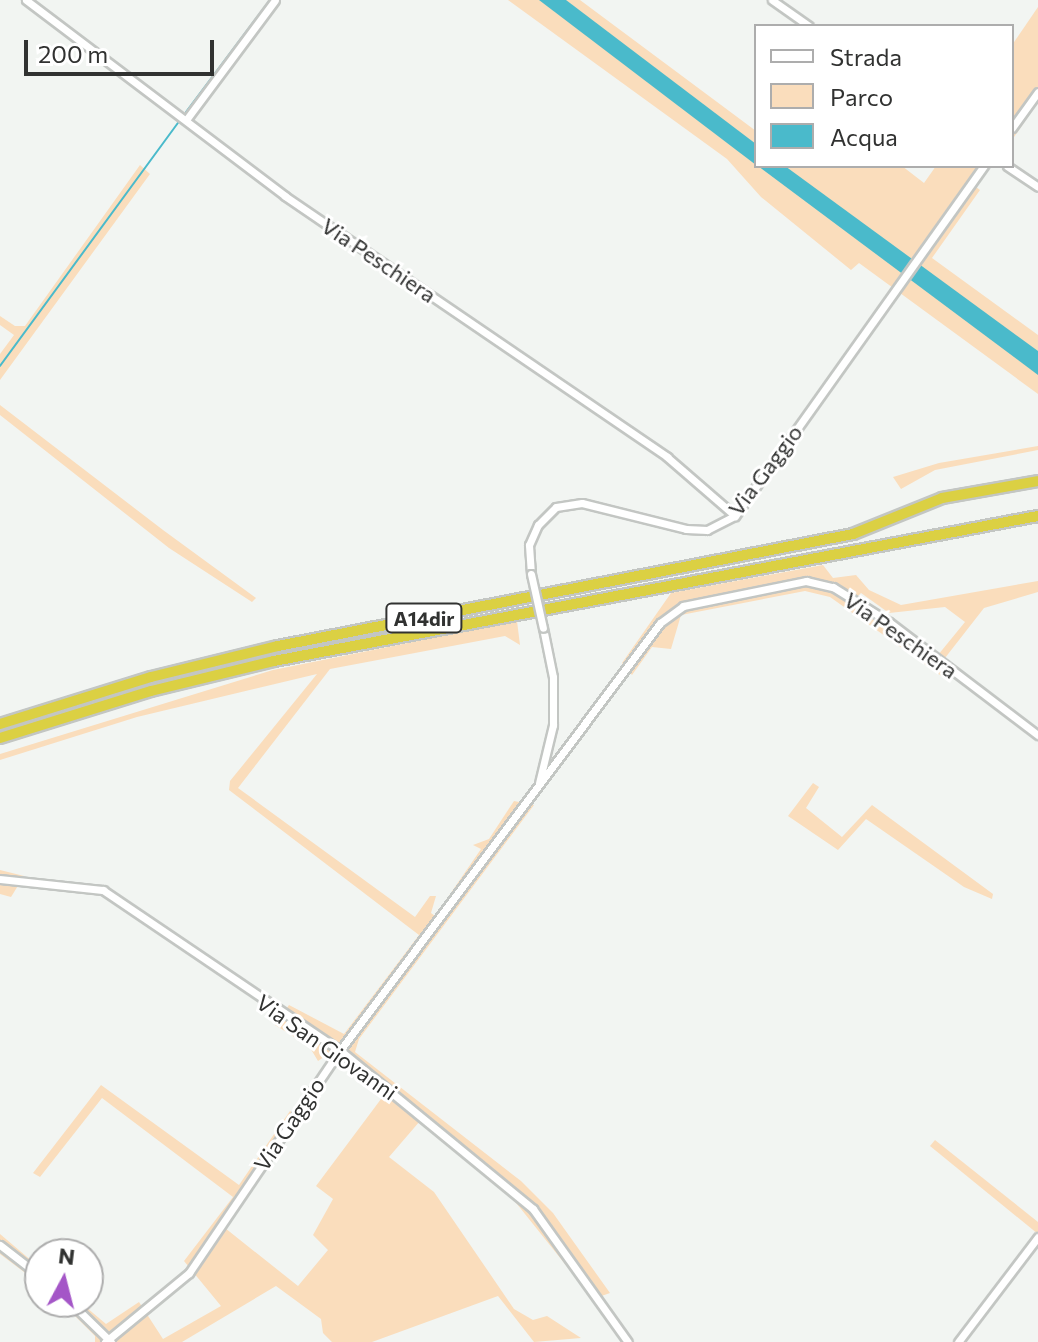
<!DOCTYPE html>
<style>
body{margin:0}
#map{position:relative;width:1038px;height:1342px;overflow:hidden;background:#f2f5f2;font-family:Commissioner,sans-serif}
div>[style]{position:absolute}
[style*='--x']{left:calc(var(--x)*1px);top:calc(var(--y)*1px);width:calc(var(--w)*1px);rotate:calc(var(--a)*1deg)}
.green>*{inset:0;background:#faddbc}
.water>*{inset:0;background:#4abacb}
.stream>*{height:2px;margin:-1px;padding:0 1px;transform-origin:1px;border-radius:1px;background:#4abacb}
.roads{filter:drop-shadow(2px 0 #c3c6c3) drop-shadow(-2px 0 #c3c6c3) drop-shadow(0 2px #c3c6c3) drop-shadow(0 -2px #c3c6c3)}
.minor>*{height:7px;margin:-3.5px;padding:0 3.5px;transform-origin:3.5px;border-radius:3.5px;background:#fff}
.highway>*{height:10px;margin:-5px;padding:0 5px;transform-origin:5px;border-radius:5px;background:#dbd043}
.bridges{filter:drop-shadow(2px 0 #c3c6c3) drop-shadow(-2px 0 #c3c6c3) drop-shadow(0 2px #c3c6c3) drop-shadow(0 -2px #c3c6c3)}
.minor-bridge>*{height:7px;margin:-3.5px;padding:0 3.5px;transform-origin:3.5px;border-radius:3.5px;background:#fff}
span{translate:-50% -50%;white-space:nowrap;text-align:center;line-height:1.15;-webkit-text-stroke:6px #fff;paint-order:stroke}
.shield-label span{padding:2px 6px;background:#fff;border:2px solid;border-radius:6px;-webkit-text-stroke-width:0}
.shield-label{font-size:20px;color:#313231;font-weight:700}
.street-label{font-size:22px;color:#313231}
.legend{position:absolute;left:754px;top:24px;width:260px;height:144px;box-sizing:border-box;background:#fff;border:2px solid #adadad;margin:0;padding:10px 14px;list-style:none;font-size:24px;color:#313231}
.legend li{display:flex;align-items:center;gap:16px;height:40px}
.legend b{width:40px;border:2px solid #adadad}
.north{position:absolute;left:24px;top:1238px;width:80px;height:80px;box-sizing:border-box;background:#fff;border:2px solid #adadad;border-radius:50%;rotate:7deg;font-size:22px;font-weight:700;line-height:32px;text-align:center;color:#313231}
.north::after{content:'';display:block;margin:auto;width:28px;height:36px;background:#a456c7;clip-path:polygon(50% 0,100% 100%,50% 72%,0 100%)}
.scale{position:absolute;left:24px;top:40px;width:190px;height:36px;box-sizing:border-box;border:4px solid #313231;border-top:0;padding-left:10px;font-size:24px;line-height:28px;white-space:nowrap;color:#313231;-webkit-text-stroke:6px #fff;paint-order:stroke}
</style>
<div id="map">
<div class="green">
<div style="clip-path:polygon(508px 0,580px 0,756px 131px,756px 166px,902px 166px,924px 183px,936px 166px,979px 166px,968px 181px,980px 190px,932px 258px,1038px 335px,1038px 394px,859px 263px,851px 270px,761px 197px,727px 159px)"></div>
<div style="clip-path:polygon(1038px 7px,1038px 102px,1012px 140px,1012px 45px)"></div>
<div style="clip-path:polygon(140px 165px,150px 174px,0 380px,0 354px,14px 335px,0 325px,0 316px,15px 326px,25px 326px)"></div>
<div style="clip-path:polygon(0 405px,163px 530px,256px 598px,252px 602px,169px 548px,0 415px)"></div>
<div style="clip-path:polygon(1038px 446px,1038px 450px,935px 470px,901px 489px,893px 477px,939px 463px)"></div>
<div style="clip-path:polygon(evenodd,823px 565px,833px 578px,856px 575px,869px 590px,901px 605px,1038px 581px,1038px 592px,984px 608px,945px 658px,956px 668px,947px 680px,830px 597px,805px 591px,681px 615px,671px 649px,652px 647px,632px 675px,622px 663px,671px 593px,823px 565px,861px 593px,889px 613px,945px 607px,965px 622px,938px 655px,856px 598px,861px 593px)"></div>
<div style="clip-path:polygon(517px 621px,520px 645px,505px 636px,330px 669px,238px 788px,415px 917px,430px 896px,436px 896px,431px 913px,435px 916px,481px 849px,473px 845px,489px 839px,514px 801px,534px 805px,359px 1039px,355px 1052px,521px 1181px,553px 1213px,610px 1293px,593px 1299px,509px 1194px,420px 1121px,389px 1157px,434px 1192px,514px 1309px,533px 1320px,547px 1316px,581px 1338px,534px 1342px,498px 1296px,372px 1342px,332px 1342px,323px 1333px,321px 1319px,276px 1286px,182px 1342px,95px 1342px,95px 1336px,61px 1302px,80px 1302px,106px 1324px,139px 1302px,163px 1339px,221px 1306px,184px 1261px,233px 1197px,102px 1098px,40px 1177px,33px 1173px,101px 1085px,239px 1185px,290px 1111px,301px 1119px,225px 1228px,298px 1286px,328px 1250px,313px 1235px,333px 1199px,316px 1186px,384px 1095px,342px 1057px,331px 1052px,318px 1061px,309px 1046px,275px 1025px,289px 1005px,344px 1034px,419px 935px,229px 790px,230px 781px,317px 674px,137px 717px,0 760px,0 754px,273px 670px)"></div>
<div style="clip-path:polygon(813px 783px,819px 787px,806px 808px,842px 837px,872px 805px,993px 894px,992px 899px,964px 887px,866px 819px,838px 850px,788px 816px)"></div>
<div style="clip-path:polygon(0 870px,24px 876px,11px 897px,0 894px)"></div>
<div style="clip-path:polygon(935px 1140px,1038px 1222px,1038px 1234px,930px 1146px)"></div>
<div style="clip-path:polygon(0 1234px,40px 1268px,40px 1284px,0 1254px)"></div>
</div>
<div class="water">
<div style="clip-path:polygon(539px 0,566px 0,756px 144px,756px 165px)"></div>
<div style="clip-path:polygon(758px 166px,785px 166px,1038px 351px,1038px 375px)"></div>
</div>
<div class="stream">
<div style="--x:186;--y:112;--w:140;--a:-53.1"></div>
<div style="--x:0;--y:366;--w:303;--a:-53.8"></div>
<div style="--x:1035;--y:1249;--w:5;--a:-53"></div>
</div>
<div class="roads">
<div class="minor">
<div style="--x:26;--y:0;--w:325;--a:37.1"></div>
<div style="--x:285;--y:196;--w:463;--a:34.3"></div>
<div style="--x:667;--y:457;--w:90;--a:40.9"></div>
<div style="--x:772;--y:0;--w:45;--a:35.1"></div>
<div style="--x:186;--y:120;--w:149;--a:-53.4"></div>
<div style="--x:1012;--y:128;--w:44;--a:-54.2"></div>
<div style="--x:1007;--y:166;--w:37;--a:34"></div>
<div style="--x:531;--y:574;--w:29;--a:-94"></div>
<div style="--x:529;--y:545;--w:22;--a:-66"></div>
<div style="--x:538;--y:525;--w:25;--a:-45"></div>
<div style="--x:556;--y:507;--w:26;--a:-9"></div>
<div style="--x:582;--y:503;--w:107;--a:14"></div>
<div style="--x:686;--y:529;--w:21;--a:3"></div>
<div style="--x:707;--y:530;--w:31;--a:-27"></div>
<div style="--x:735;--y:516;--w:430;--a:-54.6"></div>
<div style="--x:539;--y:783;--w:60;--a:-76.4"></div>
<div style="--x:553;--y:725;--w:48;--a:-90"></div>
<div style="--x:553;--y:677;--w:50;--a:-101.5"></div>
<div style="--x:0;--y:879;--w:104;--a:6.1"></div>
<div style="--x:103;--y:890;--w:289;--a:34.1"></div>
<div style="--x:342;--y:1052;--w:247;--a:39.4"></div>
<div style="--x:533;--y:1209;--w:163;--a:54.5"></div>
<div style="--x:0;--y:1245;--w:51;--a:37.8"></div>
<div style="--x:70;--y:1302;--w:57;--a:44.3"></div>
<div style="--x:105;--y:1342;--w:109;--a:-39.4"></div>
<div style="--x:189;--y:1273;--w:261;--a:-55.9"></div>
<div style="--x:335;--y:1057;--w:542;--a:-53.17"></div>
<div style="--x:660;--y:623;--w:29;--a:-36"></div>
<div style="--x:683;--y:606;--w:126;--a:-11.5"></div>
<div style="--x:806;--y:581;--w:28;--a:13"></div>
<div style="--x:833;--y:587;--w:66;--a:32"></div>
<div style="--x:889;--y:622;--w:187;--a:37.2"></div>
<div style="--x:958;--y:1342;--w:132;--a:-52.7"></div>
</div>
<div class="highway">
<div style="--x:0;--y:724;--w:158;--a:-17.3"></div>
<div style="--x:151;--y:677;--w:131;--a:-13.7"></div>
<div style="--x:278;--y:646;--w:586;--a:-11.02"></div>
<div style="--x:853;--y:534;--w:96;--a:-22"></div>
<div style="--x:942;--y:498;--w:97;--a:-10"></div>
<div style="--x:0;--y:738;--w:158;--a:-17.3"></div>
<div style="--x:151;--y:691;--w:127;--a:-13.7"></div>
<div style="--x:274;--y:661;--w:778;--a:-10.75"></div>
</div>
</div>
<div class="bridges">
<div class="minor-bridge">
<div style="--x:531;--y:574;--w:55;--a:77.5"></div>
</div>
</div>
<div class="shield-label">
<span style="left:424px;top:618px">A14dir</span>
</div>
<div class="street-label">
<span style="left:379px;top:260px;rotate:34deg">Via Peschiera</span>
<span style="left:765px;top:470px;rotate:-53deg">Via Gaggio</span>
<span style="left:901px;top:635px;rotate:35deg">Via Peschiera</span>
<span style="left:327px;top:1047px;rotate:35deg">Via San Giovanni</span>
<span style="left:289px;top:1124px;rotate:-56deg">Via Gaggio</span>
</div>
<ul class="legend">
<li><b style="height:10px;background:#fff"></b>Strada</li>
<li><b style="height:22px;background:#faddbc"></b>Parco</li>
<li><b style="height:22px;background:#4abacb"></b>Acqua</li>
</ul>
<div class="north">N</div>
<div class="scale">200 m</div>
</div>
